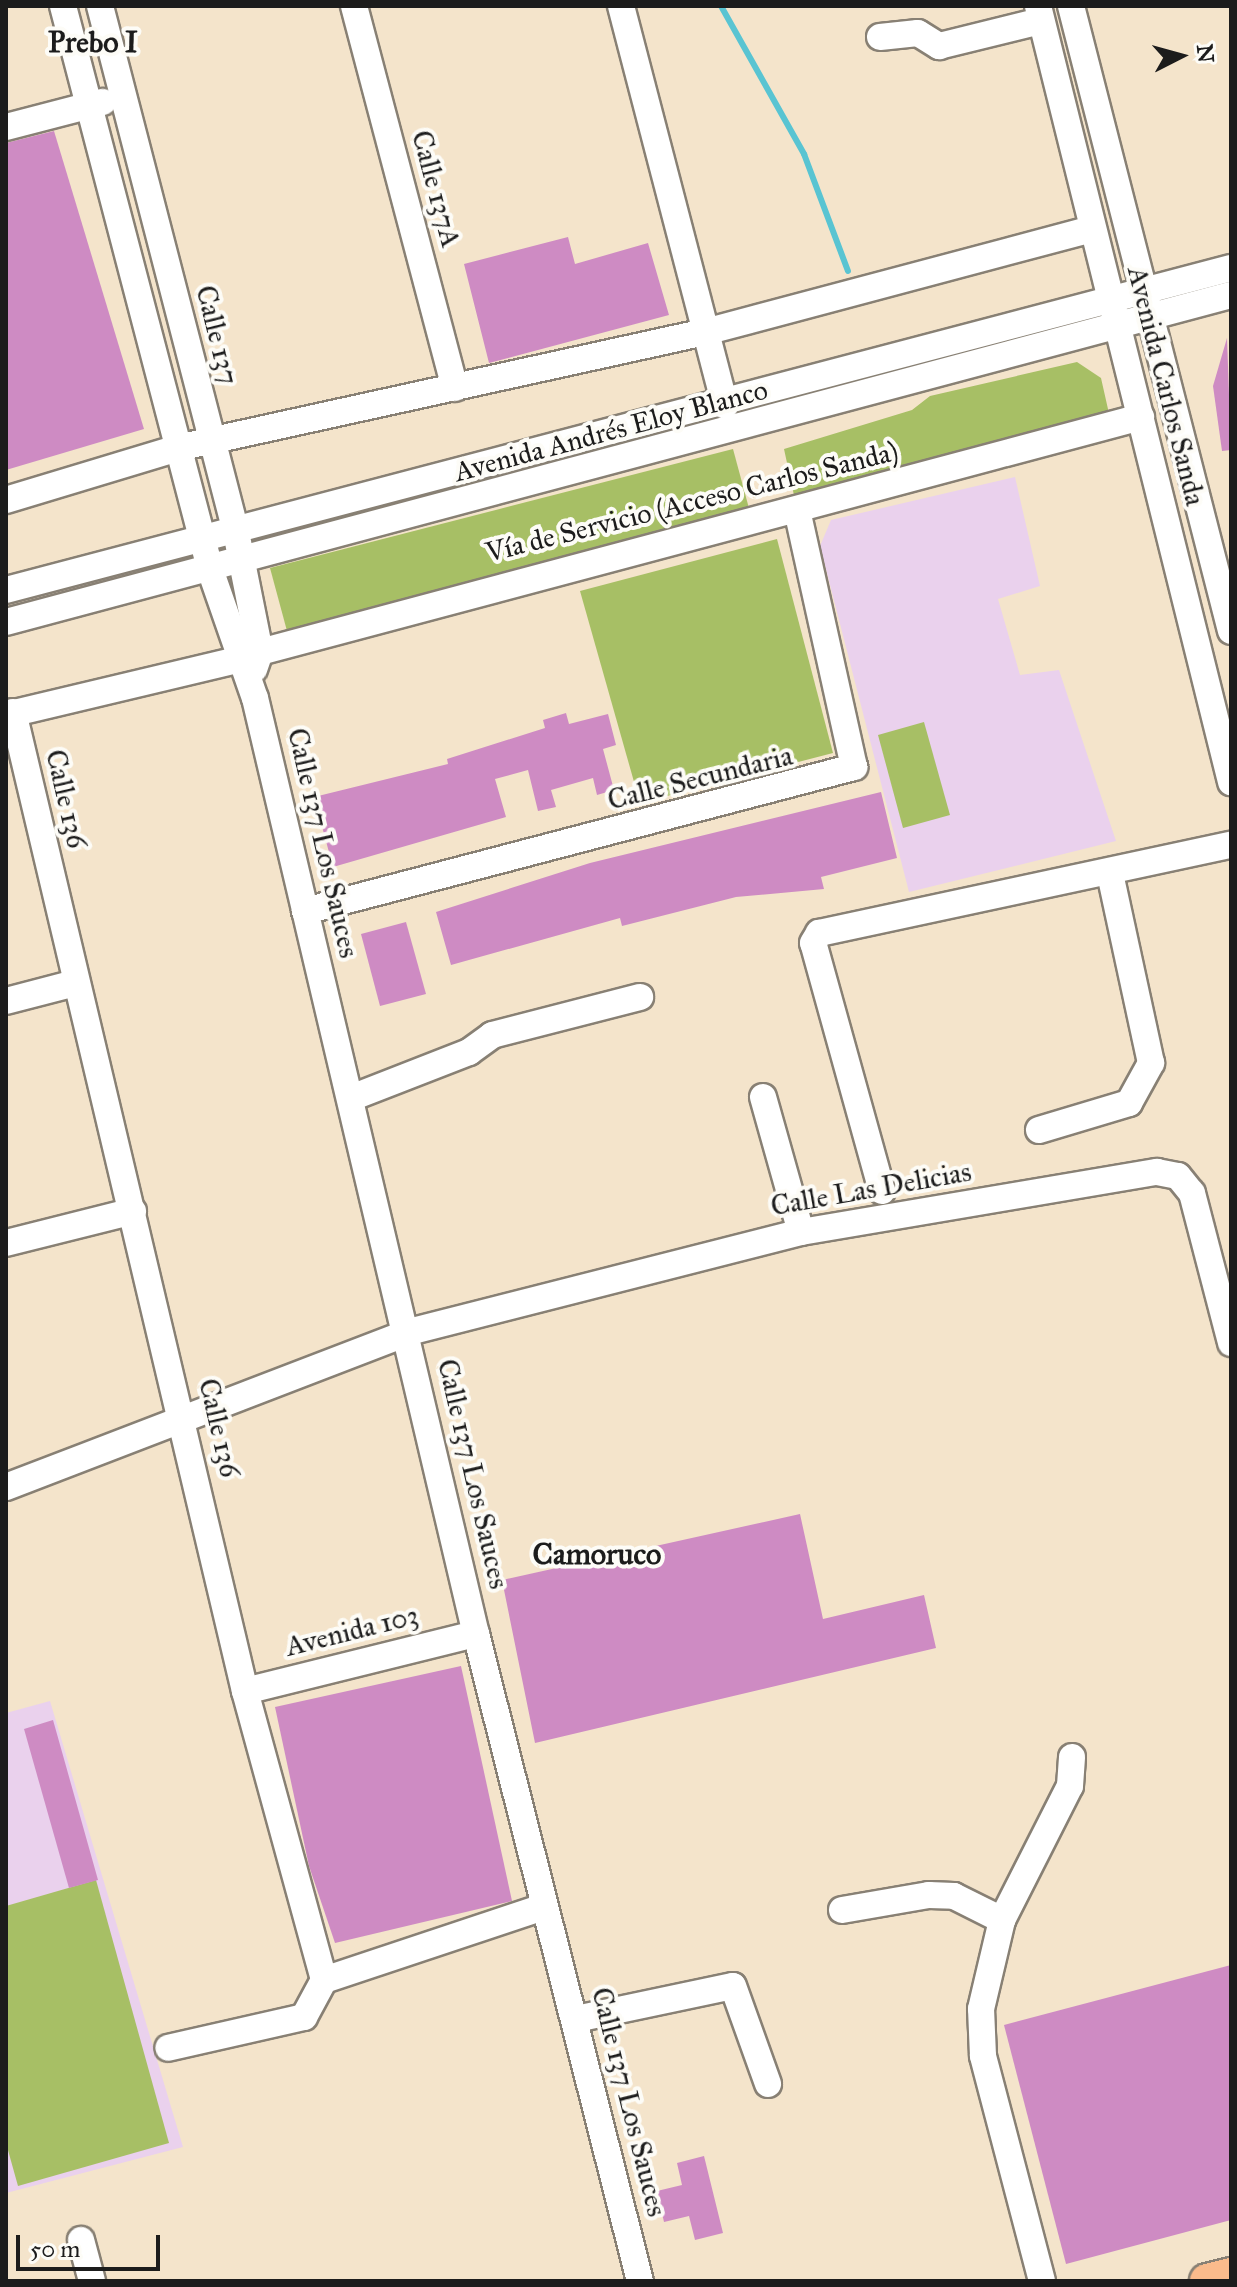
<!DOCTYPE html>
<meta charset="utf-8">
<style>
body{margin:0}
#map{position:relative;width:1237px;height:2287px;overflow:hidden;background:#f4e4cb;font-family:"IM FELL Great Primer",serif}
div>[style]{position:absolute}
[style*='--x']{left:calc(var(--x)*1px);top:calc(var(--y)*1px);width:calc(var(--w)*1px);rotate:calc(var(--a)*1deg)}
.built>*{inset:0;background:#ead1ed}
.green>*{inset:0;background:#a7bf65}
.stream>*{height:6px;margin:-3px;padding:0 3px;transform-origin:3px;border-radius:3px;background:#59c4d2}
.building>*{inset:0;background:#ce8bc3}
.roads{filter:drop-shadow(2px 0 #888074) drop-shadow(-2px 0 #888074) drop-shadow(0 2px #888074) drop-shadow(0 -2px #888074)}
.minor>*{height:26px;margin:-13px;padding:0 13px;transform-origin:13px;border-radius:13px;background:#fff}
.major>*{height:34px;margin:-17px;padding:0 17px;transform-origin:17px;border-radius:17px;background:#fabb8c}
span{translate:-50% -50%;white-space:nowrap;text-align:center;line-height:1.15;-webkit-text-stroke:8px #fdfcf7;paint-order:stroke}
.street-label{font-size:28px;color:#1c1c1c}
.neighbourhood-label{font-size:30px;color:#1c1c1c;font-weight:700}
.frame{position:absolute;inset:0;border:8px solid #1c1c1c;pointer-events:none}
.north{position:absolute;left:1141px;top:16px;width:80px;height:80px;-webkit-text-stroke:6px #fdfcf7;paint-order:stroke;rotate:84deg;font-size:22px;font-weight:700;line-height:32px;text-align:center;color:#1c1c1c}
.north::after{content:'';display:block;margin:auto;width:28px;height:36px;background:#1c1c1c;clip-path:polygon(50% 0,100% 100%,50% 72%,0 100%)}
.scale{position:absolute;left:16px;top:2235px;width:144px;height:36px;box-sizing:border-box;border:4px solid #1c1c1c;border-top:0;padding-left:10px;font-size:24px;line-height:28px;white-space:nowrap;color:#1c1c1c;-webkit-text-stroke:6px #fdfcf7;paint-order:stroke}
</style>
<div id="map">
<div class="built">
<div style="clip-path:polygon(1015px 477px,1040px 586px,998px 599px,1020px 675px,1059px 670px,1116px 841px,909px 892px,820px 546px,831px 520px)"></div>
<div style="clip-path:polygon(50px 1701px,183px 2147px,6px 2193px,6px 1713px)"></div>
</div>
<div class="green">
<div style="clip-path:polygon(1077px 362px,1101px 378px,1110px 418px,795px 500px,784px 449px,912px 410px,930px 396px)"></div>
<div style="clip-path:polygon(733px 449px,750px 512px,287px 631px,270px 568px)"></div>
<div style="clip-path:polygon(777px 539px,833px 753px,640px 803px,580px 591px)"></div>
<div style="clip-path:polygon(924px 722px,950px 815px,903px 828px,878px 735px)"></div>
<div style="clip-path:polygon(96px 1880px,169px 2143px,18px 2186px,6px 2143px,6px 1906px)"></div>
</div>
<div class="stream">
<div style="--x:721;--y:6;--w:170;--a:60.7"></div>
<div style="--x:804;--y:154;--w:125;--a:69.4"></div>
</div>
<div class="building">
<div style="clip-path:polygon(54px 131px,144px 429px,6px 470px,6px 143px)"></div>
<div style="clip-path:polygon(568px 237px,575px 264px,648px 243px,669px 315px,489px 363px,464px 264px)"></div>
<div style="clip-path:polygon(1227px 338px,1231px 450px,1222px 451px,1213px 386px)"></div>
<div style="clip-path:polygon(566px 713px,569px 724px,608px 714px,616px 745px,603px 749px,614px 790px,597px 795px,593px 778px,551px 790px,556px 807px,538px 811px,528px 770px,495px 779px,506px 817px,333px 867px,314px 797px,448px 764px,447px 759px,545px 728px,543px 720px)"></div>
<div style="clip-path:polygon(881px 792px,897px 858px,821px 877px,824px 889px,736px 897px,622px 926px,620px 918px,451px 965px,436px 912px,590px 863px)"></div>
<div style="clip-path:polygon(406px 922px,426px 994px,380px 1006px,361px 934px)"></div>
<div style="clip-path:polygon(800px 1514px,823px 1619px,924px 1595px,936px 1648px,535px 1743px,502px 1580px)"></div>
<div style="clip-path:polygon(461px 1666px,512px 1901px,335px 1943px,309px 1866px,275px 1707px)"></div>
<div style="clip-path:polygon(53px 1720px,98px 1880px,69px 1888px,24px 1729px)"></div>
<div style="clip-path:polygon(1231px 1965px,1231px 2220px,1066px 2264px,1004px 2025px)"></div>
<div style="clip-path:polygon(704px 2156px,723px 2233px,695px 2240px,689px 2216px,664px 2222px,657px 2191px,682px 2185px,677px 2163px)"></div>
</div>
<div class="roads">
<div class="minor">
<div style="--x:63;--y:6;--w:585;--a:75.35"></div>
<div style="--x:211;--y:572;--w:133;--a:70.8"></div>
<div style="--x:255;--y:698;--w:962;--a:76.72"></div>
<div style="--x:476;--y:1634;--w:667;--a:75.78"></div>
<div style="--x:100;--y:6;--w:543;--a:75.5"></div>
<div style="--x:236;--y:532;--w:122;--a:78.7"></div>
<div style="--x:260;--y:652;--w:18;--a:109"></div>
<div style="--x:354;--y:6;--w:395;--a:75.2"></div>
<div style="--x:621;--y:6;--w:413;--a:75.4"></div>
<div style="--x:1038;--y:6;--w:800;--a:76.03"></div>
<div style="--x:1071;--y:6;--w:645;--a:75.64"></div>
<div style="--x:880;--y:37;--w:38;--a:-6"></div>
<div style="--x:918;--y:33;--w:25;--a:32"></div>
<div style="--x:939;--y:46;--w:105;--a:-13.8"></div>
<div style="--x:6;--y:127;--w:100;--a:-14.5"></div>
<div style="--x:6;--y:500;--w:184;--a:-16.8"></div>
<div style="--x:182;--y:447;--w:535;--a:-12.4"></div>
<div style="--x:705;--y:332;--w:400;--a:-14.9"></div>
<div style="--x:6;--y:590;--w:1267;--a:-14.73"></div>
<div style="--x:6;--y:622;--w:1268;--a:-14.95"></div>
<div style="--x:260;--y:652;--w:912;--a:-14.94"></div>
<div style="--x:13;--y:712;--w:1006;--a:76.67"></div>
<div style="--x:245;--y:1691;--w:300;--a:74.7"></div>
<div style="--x:324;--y:1980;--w:42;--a:118.4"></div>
<div style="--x:304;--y:2017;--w:139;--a:167.2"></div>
<div style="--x:6;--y:715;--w:237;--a:-13.4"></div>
<div style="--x:305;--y:911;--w:568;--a:-14.7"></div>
<div style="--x:854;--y:767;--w:263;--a:-102.5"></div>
<div style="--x:6;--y:1001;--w:71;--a:-14.6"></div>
<div style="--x:763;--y:1097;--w:140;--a:74.3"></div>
<div style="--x:351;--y:1098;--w:127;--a:-21.3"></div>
<div style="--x:469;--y:1052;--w:29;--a:-36"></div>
<div style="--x:492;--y:1035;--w:153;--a:-14.4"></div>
<div style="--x:1039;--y:1130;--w:94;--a:-16.7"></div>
<div style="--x:1129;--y:1103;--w:46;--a:-61.2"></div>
<div style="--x:1151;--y:1063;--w:193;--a:-102.2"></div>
<div style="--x:882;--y:1191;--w:257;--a:-105.5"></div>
<div style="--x:813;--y:943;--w:12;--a:-59"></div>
<div style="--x:819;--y:933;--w:421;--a:-12.1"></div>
<div style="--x:6;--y:1243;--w:131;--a:-14.1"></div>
<div style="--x:6;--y:1487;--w:432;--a:-21"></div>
<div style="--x:409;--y:1332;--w:405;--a:-14.3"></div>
<div style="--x:801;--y:1232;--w:361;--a:-9.6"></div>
<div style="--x:1157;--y:1172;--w:21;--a:11"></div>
<div style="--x:1178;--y:1176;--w:22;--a:51"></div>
<div style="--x:1192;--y:1193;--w:155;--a:75.4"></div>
<div style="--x:245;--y:1691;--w:238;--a:-13.9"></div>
<div style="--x:842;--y:1910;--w:88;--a:-9.8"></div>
<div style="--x:929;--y:1895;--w:25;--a:2"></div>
<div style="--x:954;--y:1896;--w:54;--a:26.6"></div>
<div style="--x:324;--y:1980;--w:232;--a:-18.4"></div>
<div style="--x:576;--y:2019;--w:160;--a:-11.9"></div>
<div style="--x:733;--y:1986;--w:104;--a:70.3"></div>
<div style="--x:81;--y:2240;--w:42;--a:75"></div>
<div style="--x:1042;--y:2281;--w:233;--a:-104.7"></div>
<div style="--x:983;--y:2056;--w:47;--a:-92.4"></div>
<div style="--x:981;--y:2009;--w:91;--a:-76.7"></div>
<div style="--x:1002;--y:1920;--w:150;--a:-63.1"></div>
<div style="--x:1070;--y:1786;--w:29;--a:-86"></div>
</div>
<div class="major">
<div style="--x:1207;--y:2281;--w:25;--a:-14"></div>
</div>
</div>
<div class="street-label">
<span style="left:436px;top:189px;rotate:75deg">Calle 137A</span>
<span style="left:217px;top:335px;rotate:76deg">Calle 137</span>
<span style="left:1166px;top:386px;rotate:76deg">Avenida Carlos Sanda</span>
<span style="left:611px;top:431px;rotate:-15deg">Avenida Andrés Eloy Blanco</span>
<span style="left:692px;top:502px;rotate:-14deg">Vía de Servicio (Acceso Carlos Sanda)</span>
<span style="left:700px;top:778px;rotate:-14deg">Calle Secundaria</span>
<span style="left:66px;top:799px;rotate:77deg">Calle 136</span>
<span style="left:323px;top:843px;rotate:77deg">Calle 137 Los Sauces</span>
<span style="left:871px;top:1189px;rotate:-10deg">Calle Las Delicias</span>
<span style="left:219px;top:1428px;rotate:77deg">Calle 136</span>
<span style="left:473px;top:1474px;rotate:77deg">Calle 137 Los Sauces</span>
<span style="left:352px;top:1631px;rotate:-14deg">Avenida 103</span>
<span style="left:629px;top:2102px;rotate:76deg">Calle 137 Los Sauces</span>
</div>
<div class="neighbourhood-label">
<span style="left:93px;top:42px">Prebo I</span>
<span style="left:597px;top:1554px">Camoruco</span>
</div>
<div class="frame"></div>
<div class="north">N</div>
<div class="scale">50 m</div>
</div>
